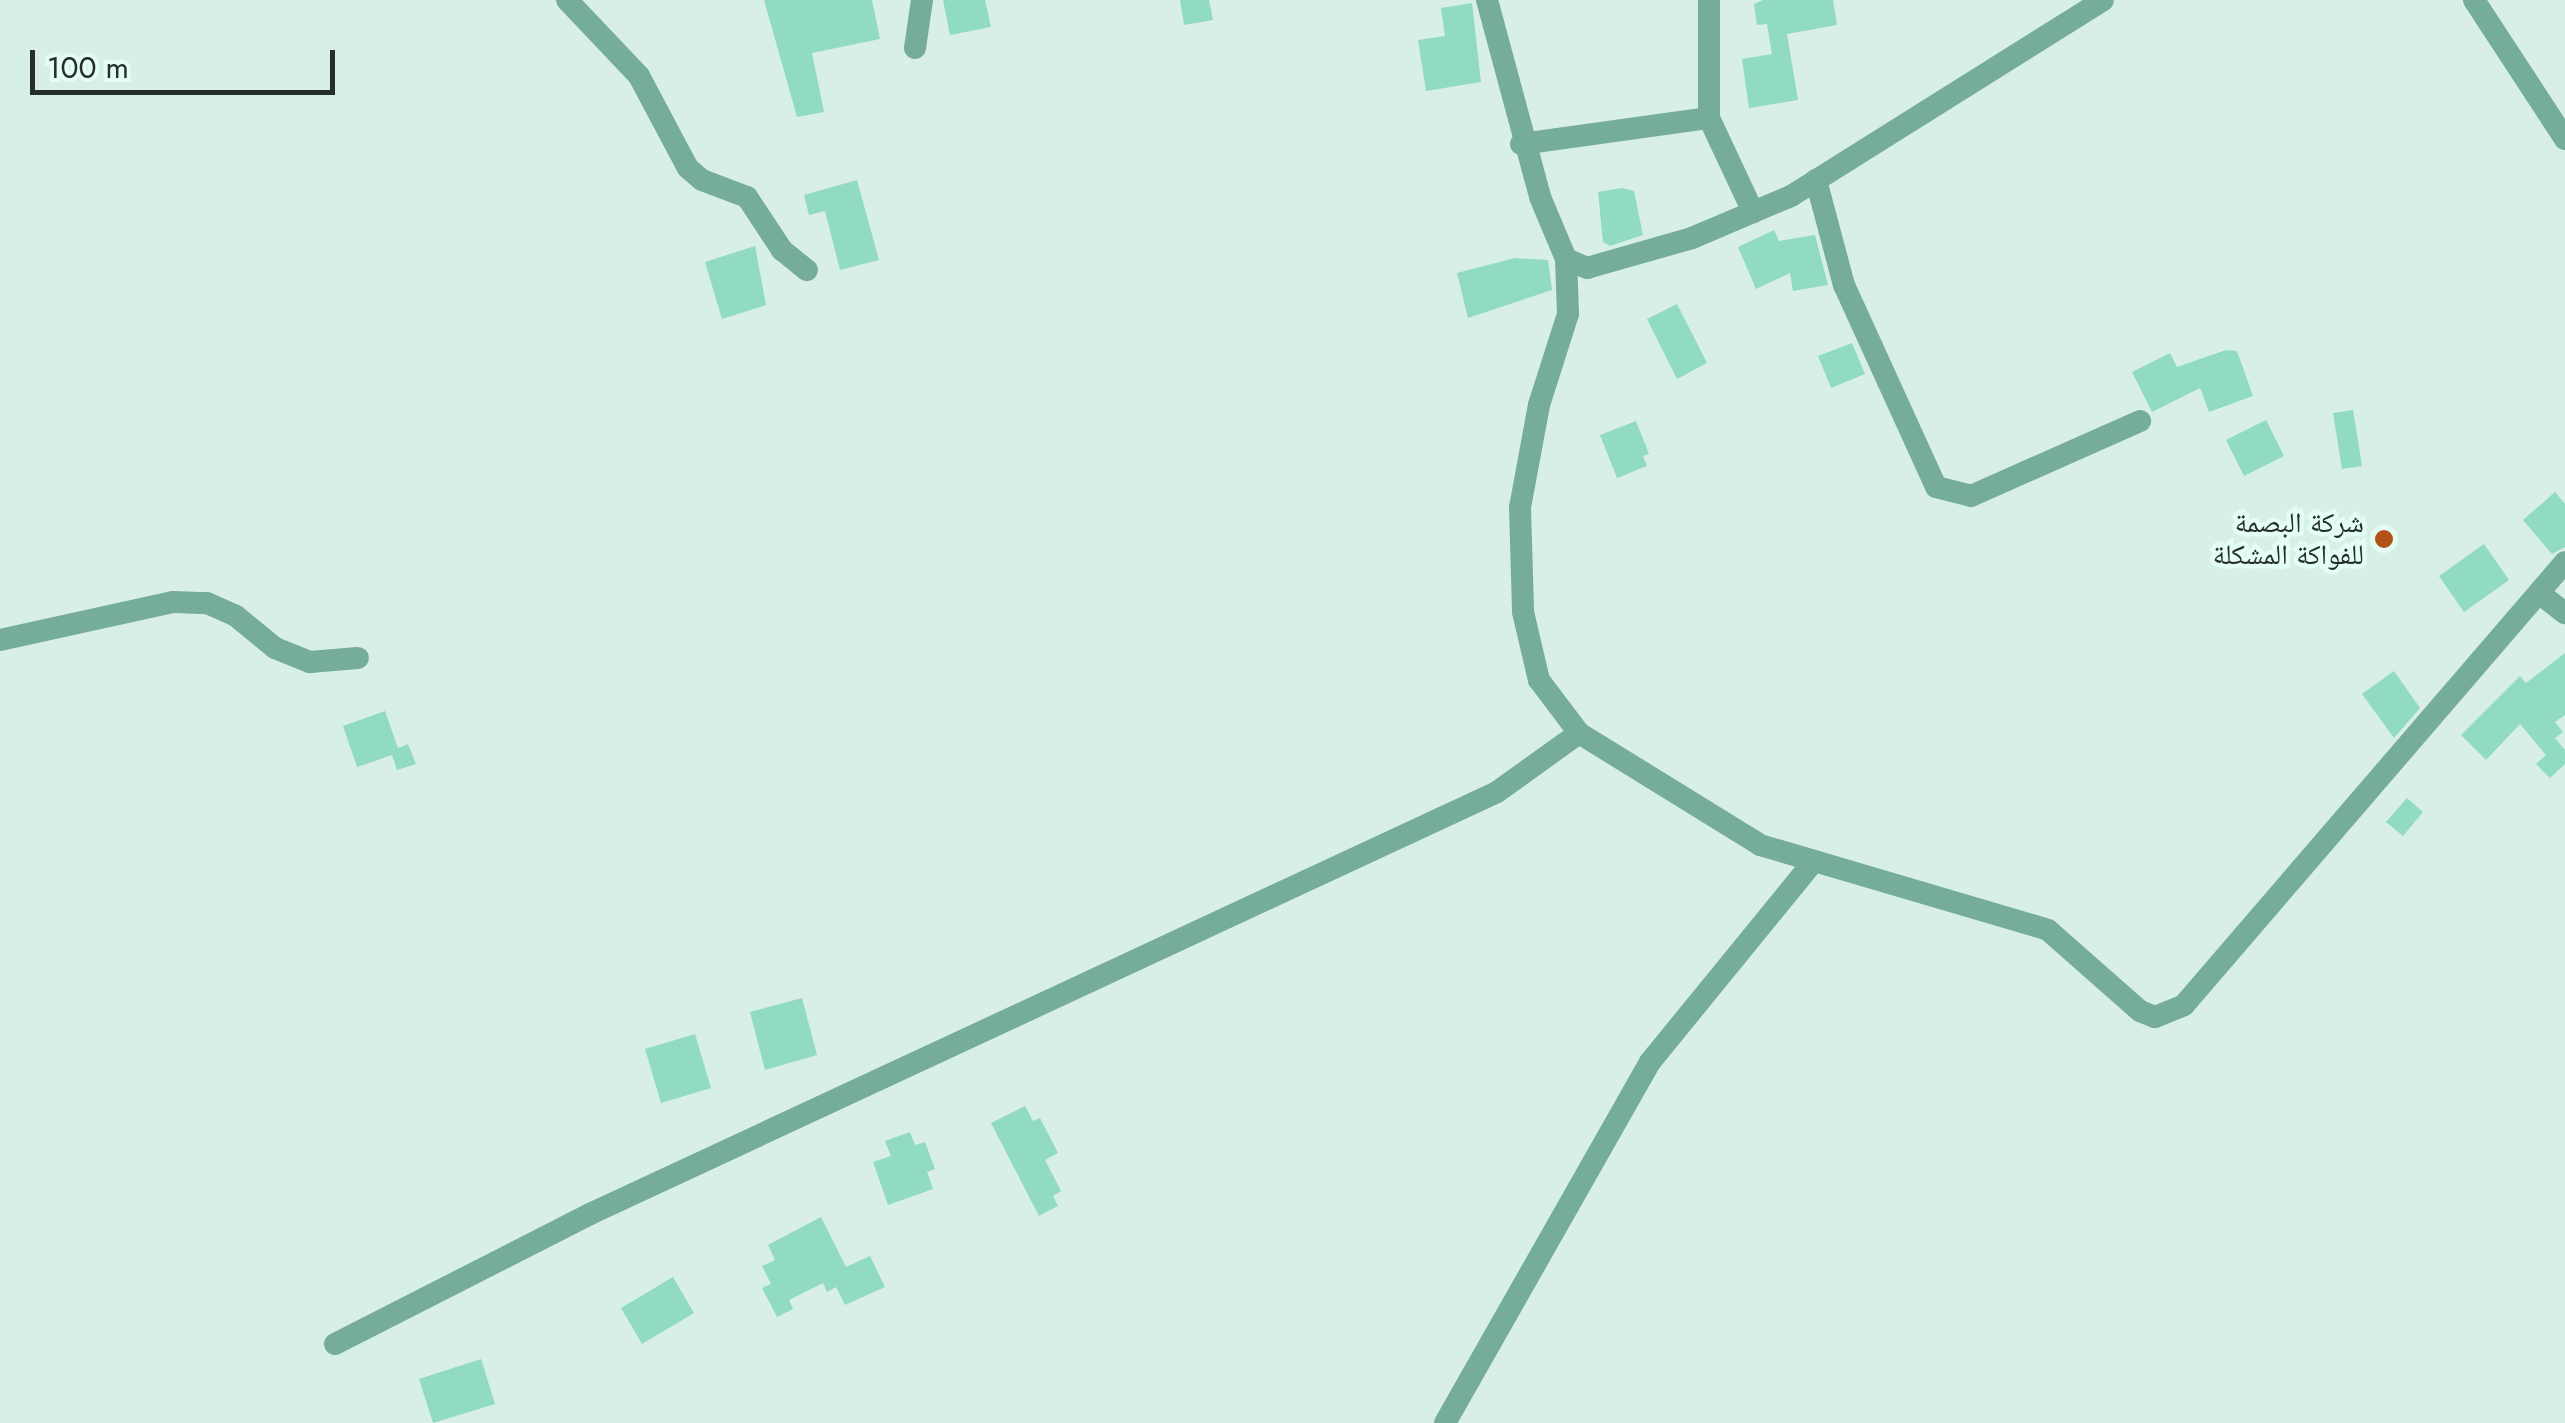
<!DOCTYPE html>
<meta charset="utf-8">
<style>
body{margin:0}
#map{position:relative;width:2565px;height:1423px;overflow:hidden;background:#d7efe7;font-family:Jost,"Noto Naskh Arabic",sans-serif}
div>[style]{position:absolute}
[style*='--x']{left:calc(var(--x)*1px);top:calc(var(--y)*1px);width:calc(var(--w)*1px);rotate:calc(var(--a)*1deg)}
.building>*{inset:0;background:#91dac4}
.minor>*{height:22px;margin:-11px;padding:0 11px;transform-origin:11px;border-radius:11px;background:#76ac9c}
.dots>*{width:28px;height:28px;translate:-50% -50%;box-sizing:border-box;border:5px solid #e4fdf4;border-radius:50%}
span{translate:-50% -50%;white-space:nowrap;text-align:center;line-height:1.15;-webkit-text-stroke:9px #e4fdf4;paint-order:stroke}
.poi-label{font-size:28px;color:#252e2b}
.right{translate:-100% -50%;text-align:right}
.scale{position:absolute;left:30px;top:50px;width:305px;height:45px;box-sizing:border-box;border:5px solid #252e2b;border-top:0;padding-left:12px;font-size:30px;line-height:35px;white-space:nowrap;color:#252e2b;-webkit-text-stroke:8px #e4fdf4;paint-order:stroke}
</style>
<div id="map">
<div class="building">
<div style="clip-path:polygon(764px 0,872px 0,880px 39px,812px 53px,824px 112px,797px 117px)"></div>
<div style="clip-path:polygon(943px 0,985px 0,991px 27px,950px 35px)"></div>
<div style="clip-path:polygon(1180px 0,1209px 0,1213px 20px,1184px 25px)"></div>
<div style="clip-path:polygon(1763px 0,1833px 0,1837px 25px,1787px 34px,1798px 100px,1749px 108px,1742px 59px,1772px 54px,1767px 24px,1757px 25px,1754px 4px)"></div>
<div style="clip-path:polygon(1472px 3px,1481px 82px,1426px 91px,1418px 40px,1445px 36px,1441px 8px)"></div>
<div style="clip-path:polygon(857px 180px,879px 260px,840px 270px,825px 211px,809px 215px,804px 195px)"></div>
<div style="clip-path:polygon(1622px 188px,1634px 191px,1643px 235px,1610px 246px,1603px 242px,1598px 192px)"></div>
<div style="clip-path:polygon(1774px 230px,1779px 241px,1815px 235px,1828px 285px,1793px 291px,1790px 273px,1756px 289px,1738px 247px)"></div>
<div style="clip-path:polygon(755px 246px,766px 305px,722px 319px,705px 262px)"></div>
<div style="clip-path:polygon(1515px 258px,1548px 260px,1552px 290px,1468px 318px,1457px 273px)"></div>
<div style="clip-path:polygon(1677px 304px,1707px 363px,1677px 379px,1647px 319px)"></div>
<div style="clip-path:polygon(1852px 343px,1865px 374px,1831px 388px,1818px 356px)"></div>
<div style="clip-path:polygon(2226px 350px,2237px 351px,2253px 396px,2209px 412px,2200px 388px,2152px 412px,2132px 372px,2170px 353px,2177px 367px)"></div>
<div style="clip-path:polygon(2353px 410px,2362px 466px,2342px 469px,2333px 413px)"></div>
<div style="clip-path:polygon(2266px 420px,2284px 456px,2244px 476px,2226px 440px)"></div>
<div style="clip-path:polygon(1636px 421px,1649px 454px,1643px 456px,1647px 466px,1617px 478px,1600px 435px)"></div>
<div style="clip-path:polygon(2555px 492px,2565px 504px,2565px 547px,2552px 554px,2523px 520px)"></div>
<div style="clip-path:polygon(2484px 544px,2509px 580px,2464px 612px,2439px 576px)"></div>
<div style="clip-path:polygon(2565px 653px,2565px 715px,2555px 722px,2563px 732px,2555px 738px,2565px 750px,2565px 764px,2550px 778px,2536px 764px,2546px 755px,2520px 724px,2486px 760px,2461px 735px,2520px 676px,2526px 683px)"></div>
<div style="clip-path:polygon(2394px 671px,2420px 708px,2394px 738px,2362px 694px)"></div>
<div style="clip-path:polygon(385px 711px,398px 748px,408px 744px,416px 764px,397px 770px,392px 755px,357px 767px,343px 726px)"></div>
<div style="clip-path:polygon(2407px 798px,2423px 812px,2403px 836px,2386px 822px)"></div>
<div style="clip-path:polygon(802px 998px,817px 1055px,765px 1070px,750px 1012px)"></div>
<div style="clip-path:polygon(695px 1034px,711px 1088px,661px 1103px,645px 1049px)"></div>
<div style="clip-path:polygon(1025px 1106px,1033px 1121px,1040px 1118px,1058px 1153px,1045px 1160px,1061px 1191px,1053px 1196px,1058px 1206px,1039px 1216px,991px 1123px)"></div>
<div style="clip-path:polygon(910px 1132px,915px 1145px,925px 1142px,935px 1169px,927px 1172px,933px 1189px,888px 1205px,873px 1162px,891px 1156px,885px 1141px)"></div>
<div style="clip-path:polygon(821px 1217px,846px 1267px,870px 1256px,885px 1287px,845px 1305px,836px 1287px,827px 1292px,823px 1283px,789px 1300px,793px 1309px,777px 1317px,762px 1288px,771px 1284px,762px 1266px,775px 1260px,768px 1245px)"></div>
<div style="clip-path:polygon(673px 1277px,694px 1313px,642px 1344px,621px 1308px)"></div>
<div style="clip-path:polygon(481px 1359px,495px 1404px,433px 1423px,419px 1379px)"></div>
</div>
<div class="minor">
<div style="--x:567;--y:0;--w:105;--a:46.5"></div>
<div style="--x:639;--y:76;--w:104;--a:62"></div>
<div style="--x:688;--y:168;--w:18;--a:41"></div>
<div style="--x:702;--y:180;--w:48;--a:20.7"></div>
<div style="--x:747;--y:197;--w:64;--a:56.6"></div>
<div style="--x:782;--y:250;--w:32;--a:39"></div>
<div style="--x:1487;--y:0;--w:204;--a:74.9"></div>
<div style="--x:1540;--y:197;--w:67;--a:67.2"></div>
<div style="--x:1566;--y:259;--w:23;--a:23"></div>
<div style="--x:1587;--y:268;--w:109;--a:-15.9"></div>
<div style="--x:1692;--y:238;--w:108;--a:-23"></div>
<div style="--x:1791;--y:196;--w:368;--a:-32.1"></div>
<div style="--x:2474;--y:0;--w:166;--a:56.8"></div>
<div style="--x:915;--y:48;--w:49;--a:-81.7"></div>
<div style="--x:1709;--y:118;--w:104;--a:64.9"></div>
<div style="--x:1521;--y:144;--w:190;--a:-7.9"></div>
<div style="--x:1709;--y:118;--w:118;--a:-90"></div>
<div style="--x:1816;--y:180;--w:109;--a:75.1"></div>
<div style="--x:1844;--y:285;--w:222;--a:65.5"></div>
<div style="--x:1936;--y:487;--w:36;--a:14"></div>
<div style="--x:1971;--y:496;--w:185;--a:-23.9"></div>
<div style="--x:1566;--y:259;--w:55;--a:87.9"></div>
<div style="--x:1568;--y:314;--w:96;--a:107.7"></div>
<div style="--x:1539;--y:405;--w:105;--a:100.5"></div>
<div style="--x:1520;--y:508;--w:104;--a:88.3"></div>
<div style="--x:1523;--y:612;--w:70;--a:76.8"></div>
<div style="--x:1539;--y:680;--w:66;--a:53"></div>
<div style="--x:1579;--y:733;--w:213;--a:31.7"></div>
<div style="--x:1760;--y:845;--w:300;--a:16.4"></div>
<div style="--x:2048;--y:930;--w:123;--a:41.4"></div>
<div style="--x:2140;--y:1011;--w:16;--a:22"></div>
<div style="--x:2155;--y:1017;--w:31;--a:-22"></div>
<div style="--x:2184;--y:1005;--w:584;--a:-49.3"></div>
<div style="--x:2539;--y:593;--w:33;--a:38"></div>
<div style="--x:0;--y:640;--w:177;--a:-12.4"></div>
<div style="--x:173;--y:602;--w:34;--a:2"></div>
<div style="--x:207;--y:603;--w:32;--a:24"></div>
<div style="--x:236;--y:616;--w:50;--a:39.4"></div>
<div style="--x:275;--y:648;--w:38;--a:22"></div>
<div style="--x:310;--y:662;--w:48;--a:-4.8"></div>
<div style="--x:335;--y:1344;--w:286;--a:-27"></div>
<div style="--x:590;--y:1214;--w:1000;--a:-24.95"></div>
<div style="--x:1497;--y:792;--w:101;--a:-35.7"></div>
<div style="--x:1445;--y:1423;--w:415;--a:-60.4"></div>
<div style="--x:1650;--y:1062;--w:258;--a:-50.8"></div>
</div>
<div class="dots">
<div style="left:2384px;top:539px;background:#b45119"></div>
</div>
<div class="poi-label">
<span class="right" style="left:2364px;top:539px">شركة البصمة<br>للفواكة المشكلة</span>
</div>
<div class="scale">100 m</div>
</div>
